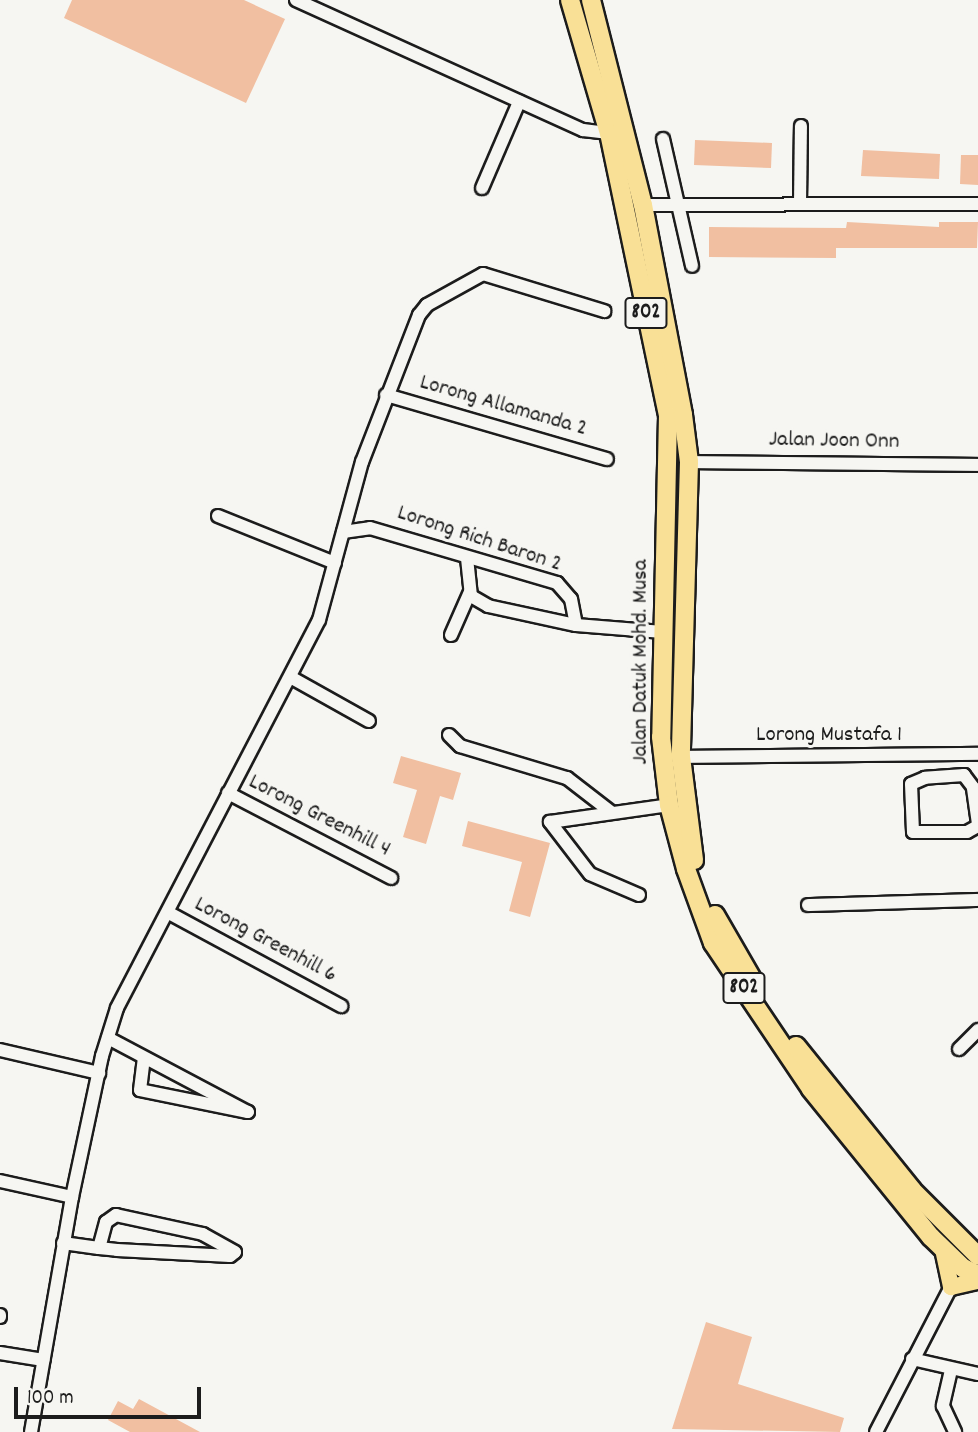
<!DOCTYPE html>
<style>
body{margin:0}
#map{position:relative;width:978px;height:1432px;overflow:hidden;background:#f6f6f2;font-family:Dekko,sans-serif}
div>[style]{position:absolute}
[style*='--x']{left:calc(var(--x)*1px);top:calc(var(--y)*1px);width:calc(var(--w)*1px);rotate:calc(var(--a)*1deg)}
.building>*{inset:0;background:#f1bfa1}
.roads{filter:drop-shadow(2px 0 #1c1c1c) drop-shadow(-2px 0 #1c1c1c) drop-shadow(0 2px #1c1c1c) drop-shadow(0 -2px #1c1c1c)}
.minor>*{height:12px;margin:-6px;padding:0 6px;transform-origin:6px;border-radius:6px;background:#f6f6f2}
.major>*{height:16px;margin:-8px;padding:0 8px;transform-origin:8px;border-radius:8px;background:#f9e096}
.highway>*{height:18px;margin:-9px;padding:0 9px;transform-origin:9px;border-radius:9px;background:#f9e096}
span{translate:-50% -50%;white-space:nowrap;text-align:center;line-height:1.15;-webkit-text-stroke:6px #f6f6f2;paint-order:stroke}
.shield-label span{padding:2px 5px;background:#f6f6f2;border:2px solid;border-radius:5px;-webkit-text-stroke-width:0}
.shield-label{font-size:21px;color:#1c1c1c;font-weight:700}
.street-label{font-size:23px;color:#1c1c1c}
.scale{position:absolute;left:14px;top:1387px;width:187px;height:32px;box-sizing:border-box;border:4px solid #1c1c1c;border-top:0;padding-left:9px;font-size:21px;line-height:24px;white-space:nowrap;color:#1c1c1c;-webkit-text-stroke:5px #f6f6f2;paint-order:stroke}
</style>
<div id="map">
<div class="building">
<div style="clip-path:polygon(72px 0,244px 0,285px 19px,246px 103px,64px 18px)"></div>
<div style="clip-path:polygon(695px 140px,772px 143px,771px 168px,694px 165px)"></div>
<div style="clip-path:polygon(863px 150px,940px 154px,939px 179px,861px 176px)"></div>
<div style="clip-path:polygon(961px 155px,978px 155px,978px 185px,960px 184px)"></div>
<div style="clip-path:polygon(847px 222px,939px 227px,939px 222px,978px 222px,977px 248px,836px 248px,836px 258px,709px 257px,709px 227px,846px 228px)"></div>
<div style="clip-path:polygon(401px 756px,461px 773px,453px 800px,440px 796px,426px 844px,403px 837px,417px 790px,393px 783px)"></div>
<div style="clip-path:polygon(468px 821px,550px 843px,530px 917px,509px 911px,522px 862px,462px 846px)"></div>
<div style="clip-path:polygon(706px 1322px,752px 1337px,738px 1384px,844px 1418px,840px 1432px,672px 1429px)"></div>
<div style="clip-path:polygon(139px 1399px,200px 1432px,130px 1432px,108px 1420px,118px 1401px,133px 1409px)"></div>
</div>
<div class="roads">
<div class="minor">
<div style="--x:296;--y:0;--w:315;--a:24.4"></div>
<div style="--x:583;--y:130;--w:26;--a:7"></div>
<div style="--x:663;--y:139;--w:130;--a:77.1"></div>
<div style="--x:482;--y:188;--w:94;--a:-66.7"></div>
<div style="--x:800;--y:204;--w:78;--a:-89.3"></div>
<div style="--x:643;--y:205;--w:335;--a:-0.2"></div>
<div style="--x:386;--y:395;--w:230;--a:16.2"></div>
<div style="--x:689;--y:462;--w:289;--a:0.6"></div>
<div style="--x:218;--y:516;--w:126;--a:21.9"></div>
<div style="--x:343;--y:532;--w:27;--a:-8"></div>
<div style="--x:370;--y:528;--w:195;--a:16.4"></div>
<div style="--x:557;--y:583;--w:21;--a:49"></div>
<div style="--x:571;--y:599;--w:26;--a:79"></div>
<div style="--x:467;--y:558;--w:38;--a:84"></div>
<div style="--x:471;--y:596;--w:20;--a:30"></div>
<div style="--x:488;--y:606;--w:90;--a:12.2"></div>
<div style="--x:576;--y:625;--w:87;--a:4.6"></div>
<div style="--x:451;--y:635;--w:47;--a:-66.2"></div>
<div style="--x:292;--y:678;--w:88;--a:29.2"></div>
<div style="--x:449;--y:735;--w:16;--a:45"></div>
<div style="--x:460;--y:746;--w:112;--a:16.7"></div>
<div style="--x:567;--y:778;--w:56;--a:37.7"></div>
<div style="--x:681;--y:757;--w:297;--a:-0.6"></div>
<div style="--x:228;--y:793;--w:184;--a:27.5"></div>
<div style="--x:978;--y:824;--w:37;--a:-98"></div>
<div style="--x:973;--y:787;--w:15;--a:-127"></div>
<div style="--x:964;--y:775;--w:39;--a:176"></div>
<div style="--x:925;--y:778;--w:15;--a:157"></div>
<div style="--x:911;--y:784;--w:48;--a:87.6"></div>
<div style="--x:913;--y:832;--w:54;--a:0"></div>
<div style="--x:967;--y:832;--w:13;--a:-29"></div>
<div style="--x:639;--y:895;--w:53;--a:-156.8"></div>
<div style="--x:590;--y:874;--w:66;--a:-127.6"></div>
<div style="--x:550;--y:822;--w:120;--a:-8.1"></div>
<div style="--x:808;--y:905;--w:170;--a:-1.7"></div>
<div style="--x:169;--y:913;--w:196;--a:28.4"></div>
<div style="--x:108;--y:1038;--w:158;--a:27.9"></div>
<div style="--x:248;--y:1112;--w:110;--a:-168.5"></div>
<div style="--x:140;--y:1090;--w:32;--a:-83"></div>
<div style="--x:959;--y:1049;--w:27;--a:-45"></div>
<div style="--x:0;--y:1050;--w:102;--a:13.1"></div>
<div style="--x:0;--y:1181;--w:74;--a:12.5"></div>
<div style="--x:63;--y:1243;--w:36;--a:8"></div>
<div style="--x:99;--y:1248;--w:18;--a:6"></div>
<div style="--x:117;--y:1250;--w:113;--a:3"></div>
<div style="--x:230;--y:1256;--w:6;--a:-39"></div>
<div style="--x:235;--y:1252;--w:37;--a:-151"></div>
<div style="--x:203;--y:1234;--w:89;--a:-167.7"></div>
<div style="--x:116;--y:1215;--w:12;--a:145"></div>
<div style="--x:106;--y:1222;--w:27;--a:105"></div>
<div style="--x:0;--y:1315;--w:2;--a:90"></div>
<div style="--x:0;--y:1353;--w:44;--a:9.2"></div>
<div style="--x:912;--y:1359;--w:68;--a:12.8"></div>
<div style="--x:951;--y:1370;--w:37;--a:103"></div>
<div style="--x:943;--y:1406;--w:29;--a:65"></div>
<div style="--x:31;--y:1432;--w:239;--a:-80.1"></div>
<div style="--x:72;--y:1197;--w:144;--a:-78"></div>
<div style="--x:102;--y:1056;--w:50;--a:-72.6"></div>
<div style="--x:117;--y:1008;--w:437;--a:-62.5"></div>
<div style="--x:319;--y:620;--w:164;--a:-74.8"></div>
<div style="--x:362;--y:462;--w:158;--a:-68.8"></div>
<div style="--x:419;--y:315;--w:13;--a:-51"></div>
<div style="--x:427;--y:305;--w:64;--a:-29"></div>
<div style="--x:483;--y:274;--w:127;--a:17"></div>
<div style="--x:876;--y:1432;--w:163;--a:-62.7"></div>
</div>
<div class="major">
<div style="--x:943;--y:1249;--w:39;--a:78"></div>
<div style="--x:951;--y:1287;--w:28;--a:-13"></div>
</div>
<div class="highway">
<div style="--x:570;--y:0;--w:139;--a:73.7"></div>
<div style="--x:609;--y:133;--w:289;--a:78.2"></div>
<div style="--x:668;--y:416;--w:321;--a:91.2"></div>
<div style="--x:661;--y:737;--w:68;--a:83.3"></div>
<div style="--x:669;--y:805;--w:66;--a:75.1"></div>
<div style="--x:686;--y:869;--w:79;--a:70"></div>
<div style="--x:713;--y:943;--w:176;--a:56.1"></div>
<div style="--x:811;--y:1089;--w:191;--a:51"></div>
<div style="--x:931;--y:1237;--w:45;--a:44.1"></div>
<div style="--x:963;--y:1268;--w:17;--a:25"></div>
<div style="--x:591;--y:0;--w:211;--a:75.8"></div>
<div style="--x:643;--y:205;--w:214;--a:79.2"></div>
<div style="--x:683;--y:415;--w:47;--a:82.7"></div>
<div style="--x:689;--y:462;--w:295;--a:91.6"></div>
<div style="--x:681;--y:757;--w:104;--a:82.8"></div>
<div style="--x:715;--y:915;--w:74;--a:60"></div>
<div style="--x:796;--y:1046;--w:185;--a:51.1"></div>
<div style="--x:912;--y:1190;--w:93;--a:45"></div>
</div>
</div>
<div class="shield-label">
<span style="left:646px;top:313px">802</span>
<span style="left:744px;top:988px">802</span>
</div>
<div class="street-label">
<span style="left:503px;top:407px;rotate:16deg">Lorong Allamanda 2</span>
<span style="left:834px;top:442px;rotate:1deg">Jalan Joon Onn</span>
<span style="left:479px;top:540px;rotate:18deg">Lorong Rich Baron 2</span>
<span style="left:642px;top:662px;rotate:-90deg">Jalan Datuk Mohd. Musa</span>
<span style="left:829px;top:736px">Lorong Mustafa 1</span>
<span style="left:319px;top:817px;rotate:27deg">Lorong Greenhill 4</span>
<span style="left:265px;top:941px;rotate:28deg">Lorong Greenhill 6</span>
</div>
<div class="scale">100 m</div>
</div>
